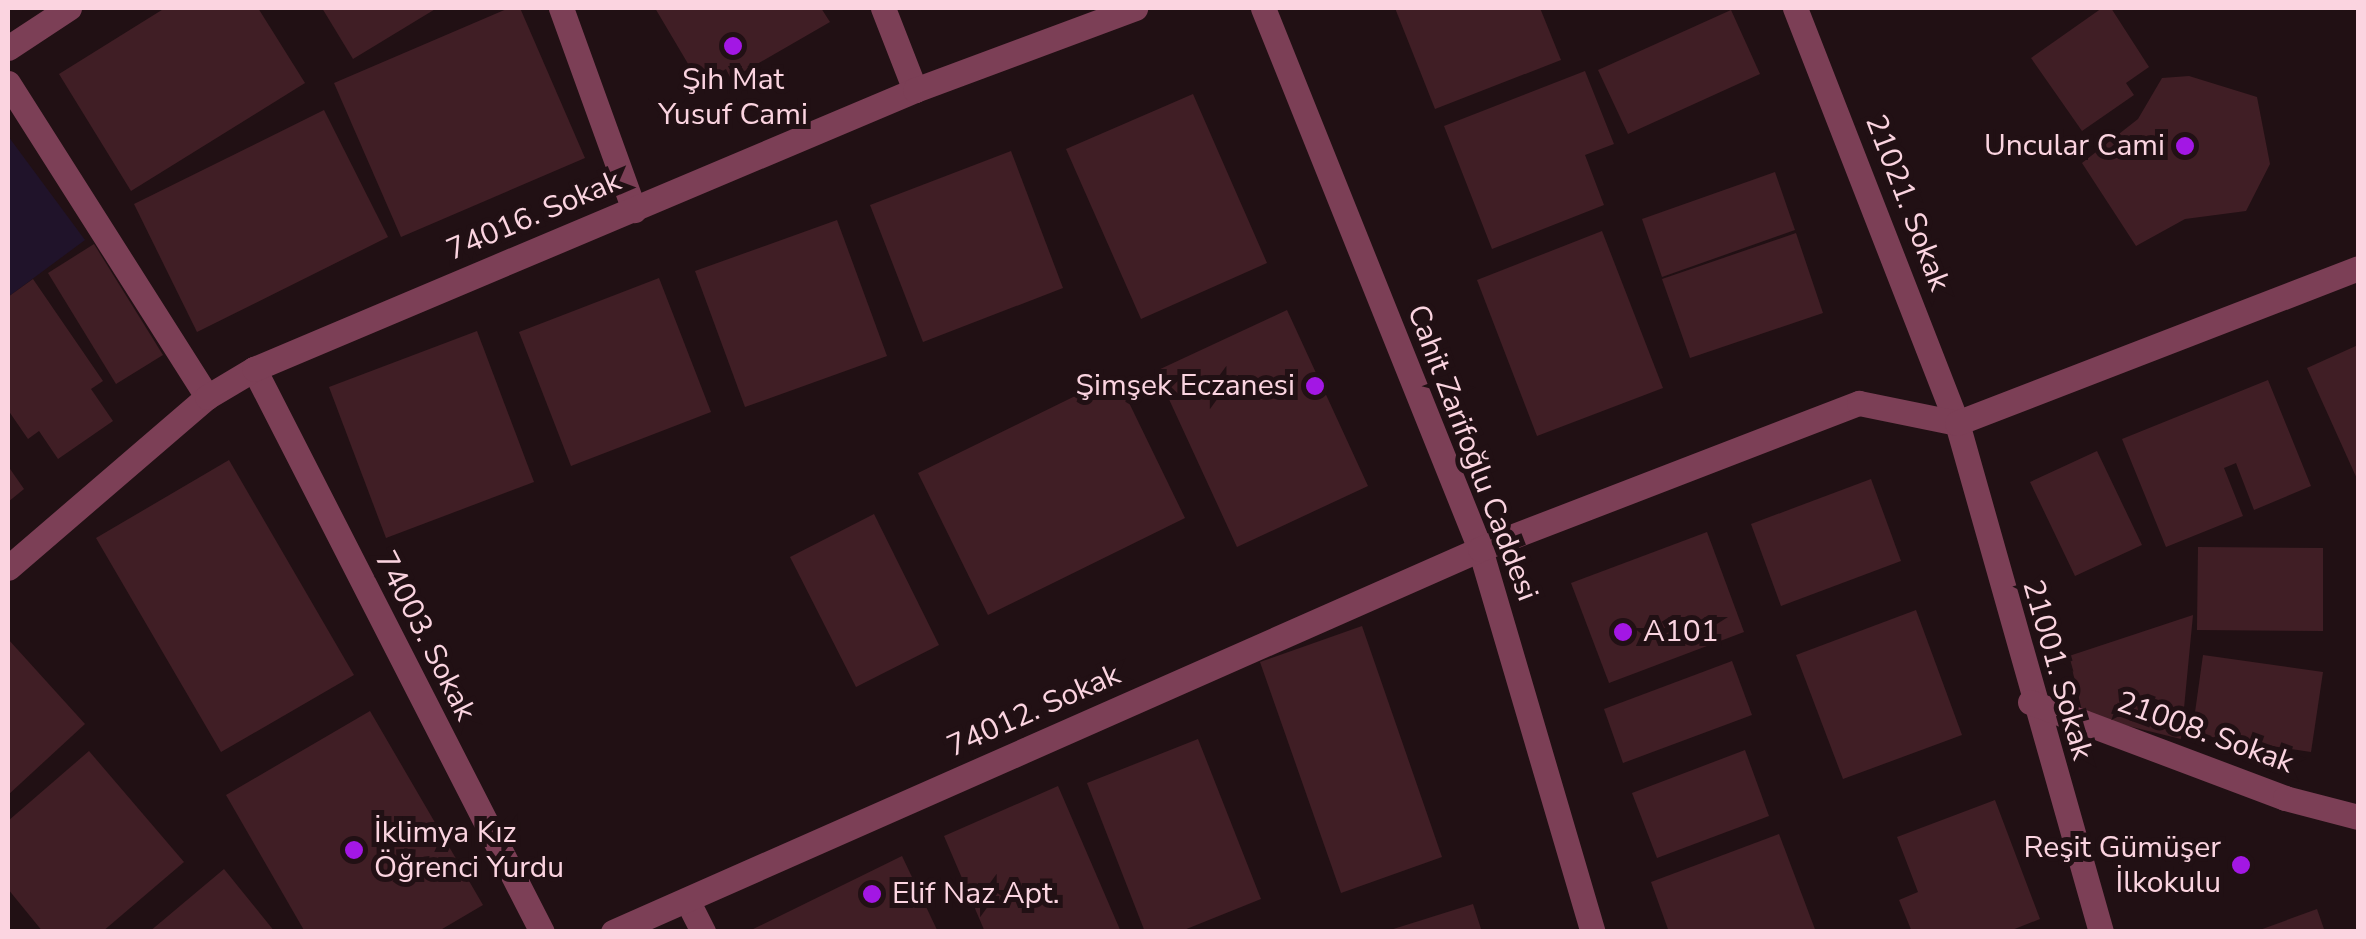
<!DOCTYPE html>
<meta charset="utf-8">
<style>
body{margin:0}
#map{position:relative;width:2366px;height:939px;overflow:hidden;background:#211014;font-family:"Nunito Sans",sans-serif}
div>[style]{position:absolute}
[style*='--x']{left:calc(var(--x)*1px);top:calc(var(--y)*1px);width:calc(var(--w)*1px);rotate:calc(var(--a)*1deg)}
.green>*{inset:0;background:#20132a}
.building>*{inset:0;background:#401e25}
.minor>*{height:25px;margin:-12.5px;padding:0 12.5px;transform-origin:12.5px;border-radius:12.5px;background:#7c3f56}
.dots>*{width:28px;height:28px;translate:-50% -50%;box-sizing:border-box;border:5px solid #211014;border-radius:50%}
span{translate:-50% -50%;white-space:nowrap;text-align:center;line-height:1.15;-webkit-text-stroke:10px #211014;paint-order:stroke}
.poi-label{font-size:30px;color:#fbd4e0}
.right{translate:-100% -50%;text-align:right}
.left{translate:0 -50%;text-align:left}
.street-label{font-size:30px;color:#fbd4e0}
.frame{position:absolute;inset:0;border:10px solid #fbd4e0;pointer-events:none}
</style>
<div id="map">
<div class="green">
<div style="clip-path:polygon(8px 136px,85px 240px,8px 297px)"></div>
</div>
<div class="building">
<div style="clip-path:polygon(165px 8px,258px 8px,305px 83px,131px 191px,59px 74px)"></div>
<div style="clip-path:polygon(322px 8px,437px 8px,353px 59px)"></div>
<div style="clip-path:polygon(509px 8px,520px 8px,585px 158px,401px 237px,334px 83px)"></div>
<div style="clip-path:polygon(655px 8px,821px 8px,830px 22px,731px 79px,726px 69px,700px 84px)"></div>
<div style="clip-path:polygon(1395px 8px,1540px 8px,1561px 60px,1435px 109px)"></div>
<div style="clip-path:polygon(2102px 8px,2111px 8px,2149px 67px,2126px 83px,2134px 95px,2082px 131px,2031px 58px)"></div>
<div style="clip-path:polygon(1731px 10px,1760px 74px,1628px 134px,1598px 70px)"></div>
<div style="clip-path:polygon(1585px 71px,1614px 144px,1585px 155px,1604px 205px,1492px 249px,1444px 126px)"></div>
<div style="clip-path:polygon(2189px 76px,2257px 97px,2270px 164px,2246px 211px,2185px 219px,2136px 246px,2082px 163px,2138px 119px,2162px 78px)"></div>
<div style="clip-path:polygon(1193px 94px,1267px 263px,1141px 319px,1066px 149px)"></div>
<div style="clip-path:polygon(324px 110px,388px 237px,197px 332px,134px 204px)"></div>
<div style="clip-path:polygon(1011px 151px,1063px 288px,923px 342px,870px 205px)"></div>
<div style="clip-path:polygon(1775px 172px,1795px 230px,1662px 277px,1642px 219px)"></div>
<div style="clip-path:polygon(837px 220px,887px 356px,745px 407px,695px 271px)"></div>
<div style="clip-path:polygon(1602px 231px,1663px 388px,1537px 436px,1477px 280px)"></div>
<div style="clip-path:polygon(1796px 233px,1823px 313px,1690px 358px,1662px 279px)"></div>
<div style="clip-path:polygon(94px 244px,163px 355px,116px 384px,48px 273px)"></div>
<div style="clip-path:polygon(659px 278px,711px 412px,571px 466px,519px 332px)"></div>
<div style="clip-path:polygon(33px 279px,103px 381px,91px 389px,113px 421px,58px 459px,39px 431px,28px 439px,8px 410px,8px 297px)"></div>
<div style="clip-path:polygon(1287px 310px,1368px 486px,1237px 547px,1156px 371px)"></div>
<div style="clip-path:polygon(477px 331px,534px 482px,386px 538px,329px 387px)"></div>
<div style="clip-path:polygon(2358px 345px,2358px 481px,2307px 368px)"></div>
<div style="clip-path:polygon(1116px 376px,1185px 518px,988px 615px,918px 473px)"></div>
<div style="clip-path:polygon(2268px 380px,2311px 486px,2254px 510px,2236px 463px,2224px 468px,2243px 516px,2166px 547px,2122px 439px)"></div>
<div style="clip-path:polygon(2097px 451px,2142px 545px,2075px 576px,2030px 482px)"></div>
<div style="clip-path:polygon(229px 460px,354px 675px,221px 752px,96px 538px)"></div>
<div style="clip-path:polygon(8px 466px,24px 489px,8px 502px)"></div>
<div style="clip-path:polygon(1871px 479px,1901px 561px,1781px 606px,1751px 524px)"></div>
<div style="clip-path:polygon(874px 514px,939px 645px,856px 687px,790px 557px)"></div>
<div style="clip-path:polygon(1707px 532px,1744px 632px,1609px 683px,1571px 583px)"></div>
<div style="clip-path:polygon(2198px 547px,2323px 548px,2323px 631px,2197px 630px)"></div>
<div style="clip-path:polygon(1916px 610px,1962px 735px,1843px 779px,1796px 655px)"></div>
<div style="clip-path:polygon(2193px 615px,2181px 739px,2083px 715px,2069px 656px)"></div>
<div style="clip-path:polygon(1362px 626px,1442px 857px,1341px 893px,1260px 662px)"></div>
<div style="clip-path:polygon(8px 639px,85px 724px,8px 795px)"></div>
<div style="clip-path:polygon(2203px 655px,2323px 672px,2311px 752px,2192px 734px)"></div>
<div style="clip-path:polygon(1732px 661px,1752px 715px,1623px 763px,1604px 709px)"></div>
<div style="clip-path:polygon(370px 711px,483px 905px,437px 932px,305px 932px,226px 795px)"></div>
<div style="clip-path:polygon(1198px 739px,1261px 899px,1179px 932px,1145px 932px,1087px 783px)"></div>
<div style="clip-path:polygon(1745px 750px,1769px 816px,1657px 858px,1632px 793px)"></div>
<div style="clip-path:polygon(89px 751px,184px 862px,102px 932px,43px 932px,8px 889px,8px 821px)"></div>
<div style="clip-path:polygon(1058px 786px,1121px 932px,985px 932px,944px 836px)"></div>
<div style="clip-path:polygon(1995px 800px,2040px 919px,2007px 932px,1912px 932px,1899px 900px,1918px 892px,1897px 837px)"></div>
<div style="clip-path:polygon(1779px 834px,1816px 932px,1669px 932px,1651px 882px)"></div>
<div style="clip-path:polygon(902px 856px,938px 932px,747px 932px)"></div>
<div style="clip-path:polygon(224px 869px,275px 932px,149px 932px)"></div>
<div style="clip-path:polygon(1473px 904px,1482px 932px,1387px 932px,1387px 931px)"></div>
<div style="clip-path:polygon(2317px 909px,2325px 932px,2257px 932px,2257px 931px)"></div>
</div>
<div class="minor">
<div style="--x:561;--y:8;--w:215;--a:70.1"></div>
<div style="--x:883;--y:8;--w:88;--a:68.7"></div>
<div style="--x:1263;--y:8;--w:583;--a:68.14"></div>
<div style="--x:1480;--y:549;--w:399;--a:73.6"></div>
<div style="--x:1795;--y:8;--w:445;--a:68.7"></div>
<div style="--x:1957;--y:423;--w:529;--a:74.2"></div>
<div style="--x:8;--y:48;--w:73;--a:-33.3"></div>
<div style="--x:8;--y:83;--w:372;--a:57.6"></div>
<div style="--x:254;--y:369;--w:632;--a:62.91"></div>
<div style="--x:8;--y:568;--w:262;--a:-40.7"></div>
<div style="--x:207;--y:397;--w:55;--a:-30.8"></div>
<div style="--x:254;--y:369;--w:717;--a:-22.88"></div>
<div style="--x:915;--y:90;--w:235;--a:-20.4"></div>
<div style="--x:2030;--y:702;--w:272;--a:20.6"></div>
<div style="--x:2285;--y:798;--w:75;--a:14.6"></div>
<div style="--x:687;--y:900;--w:36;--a:63"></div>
<div style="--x:613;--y:932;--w:948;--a:-23.83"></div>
<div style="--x:1480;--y:549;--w:406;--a:-21.1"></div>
<div style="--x:1859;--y:403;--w:100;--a:11.5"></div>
<div style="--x:1957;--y:423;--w:430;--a:-21.1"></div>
</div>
<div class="dots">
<div style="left:733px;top:46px;background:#a317e4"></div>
<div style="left:2185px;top:146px;background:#a317e4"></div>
<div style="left:1315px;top:386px;background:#a317e4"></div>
<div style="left:1623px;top:632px;background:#a317e4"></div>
<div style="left:354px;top:850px;background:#a317e4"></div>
<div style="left:2241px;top:865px;background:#a317e4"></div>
<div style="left:872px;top:894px;background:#a317e4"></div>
</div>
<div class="poi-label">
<span style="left:733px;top:97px">Şıh Mat<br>Yusuf Cami</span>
<span class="right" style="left:2165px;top:146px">Uncular Cami</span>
<span class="right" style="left:1295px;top:386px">Şimşek Eczanesi</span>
<span class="left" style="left:1643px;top:632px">A101</span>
<span class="left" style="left:374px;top:850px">İklimya Kız<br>Öğrenci Yurdu</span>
<span class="right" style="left:2221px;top:865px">Reşit Gümüşer<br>İlkokulu</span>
<span class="left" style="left:892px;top:894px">Elif Naz Apt.</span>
</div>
<div class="street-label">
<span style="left:1907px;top:203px;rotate:69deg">21021. Sokak</span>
<span style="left:534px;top:216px;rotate:-23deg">74016. Sokak</span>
<span style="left:1472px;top:453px;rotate:69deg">Cahit Zarifoğlu Caddesi</span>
<span style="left:425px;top:636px;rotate:63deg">74003. Sokak</span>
<span style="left:2057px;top:670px;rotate:74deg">21001. Sokak</span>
<span style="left:1034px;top:711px;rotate:-24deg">74012. Sokak</span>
<span style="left:2205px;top:733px;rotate:20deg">21008. Sokak</span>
</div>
<div class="frame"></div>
</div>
